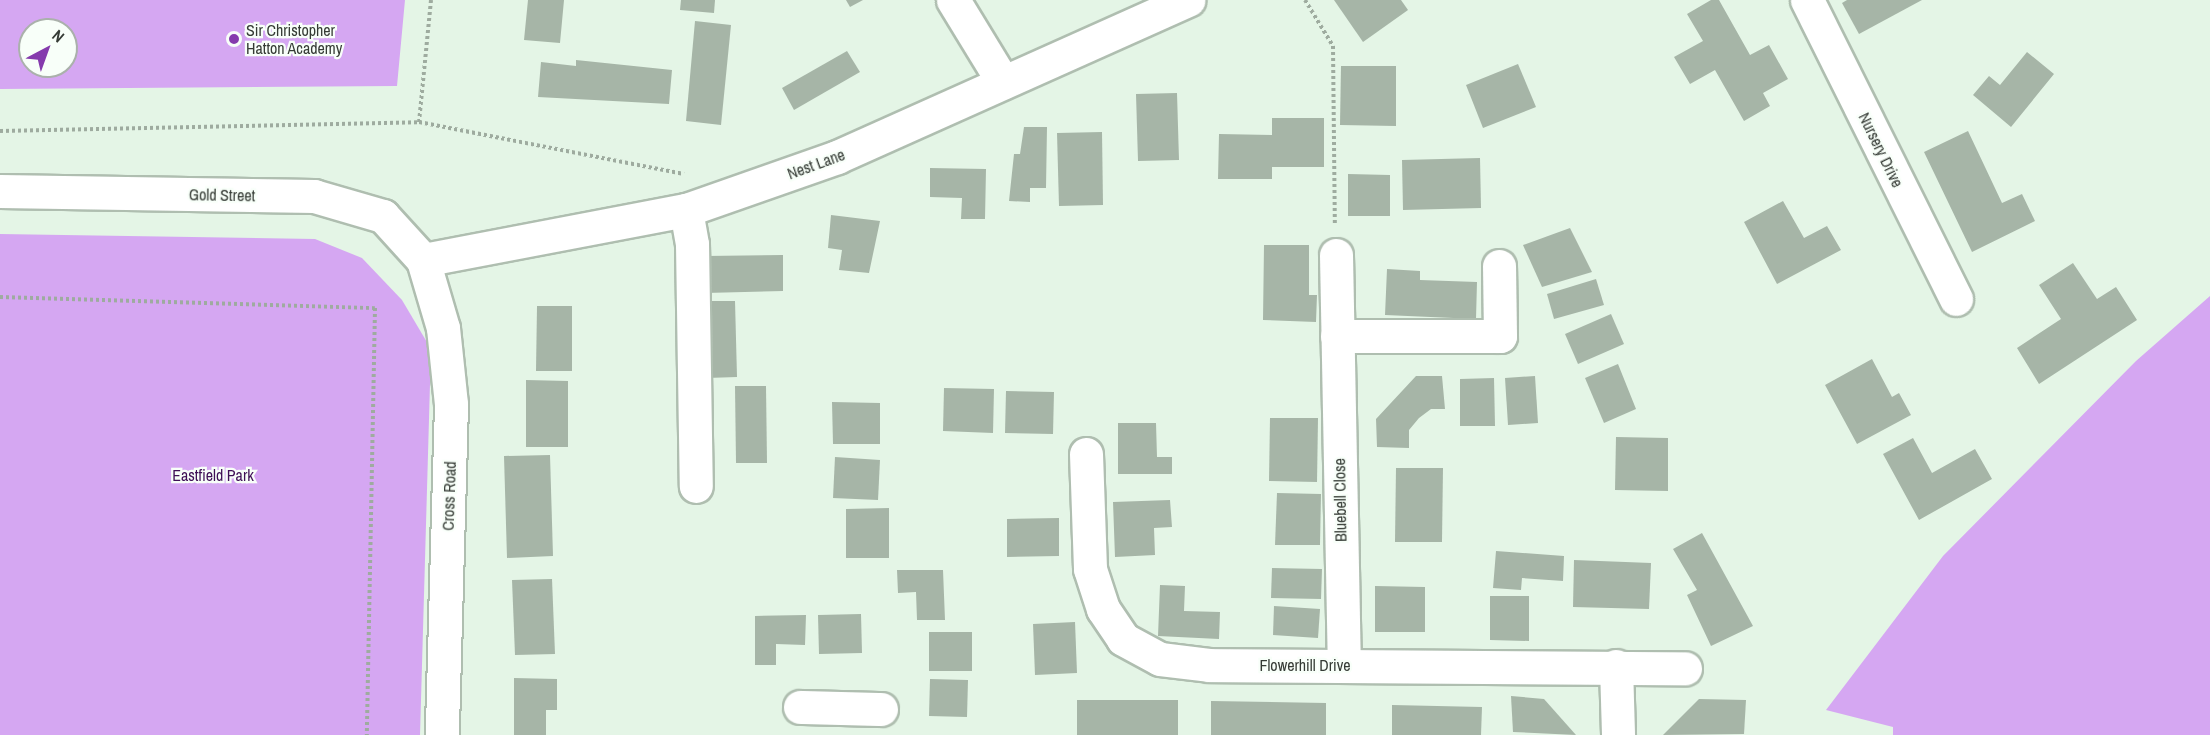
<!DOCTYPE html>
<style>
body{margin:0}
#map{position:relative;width:2210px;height:735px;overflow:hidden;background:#e4f5e6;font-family:"Archivo Narrow",sans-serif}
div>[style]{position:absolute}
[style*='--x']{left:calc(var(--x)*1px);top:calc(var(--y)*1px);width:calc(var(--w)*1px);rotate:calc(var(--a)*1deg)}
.green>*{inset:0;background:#d5a7f2}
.building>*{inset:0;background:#a6b5a7}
.path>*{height:4px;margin-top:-2px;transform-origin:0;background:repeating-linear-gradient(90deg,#9eab9f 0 3px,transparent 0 6px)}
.roads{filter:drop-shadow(2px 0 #afbeb0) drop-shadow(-2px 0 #afbeb0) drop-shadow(0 2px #afbeb0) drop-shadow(0 -2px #afbeb0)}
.minor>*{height:33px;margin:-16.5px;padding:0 16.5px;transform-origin:16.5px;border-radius:16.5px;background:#fff}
.dots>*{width:16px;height:16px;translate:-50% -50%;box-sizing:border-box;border:3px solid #f8fff9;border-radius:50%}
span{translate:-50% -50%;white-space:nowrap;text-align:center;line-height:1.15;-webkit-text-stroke:4.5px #f8fff9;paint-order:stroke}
.poi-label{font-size:16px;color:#353b35}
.left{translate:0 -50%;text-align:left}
.street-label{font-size:16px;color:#353b35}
.park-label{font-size:16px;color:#3f1056}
.north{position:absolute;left:18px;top:18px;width:60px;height:60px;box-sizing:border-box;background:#f8fff9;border:2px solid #aab1ab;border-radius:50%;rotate:41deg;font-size:16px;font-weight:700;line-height:24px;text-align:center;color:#353b35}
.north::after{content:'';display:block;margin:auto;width:21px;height:27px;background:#853bad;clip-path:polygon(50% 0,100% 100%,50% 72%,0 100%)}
</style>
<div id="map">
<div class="green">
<div style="clip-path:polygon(evenodd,0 0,405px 0,397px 86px,0 89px,0 0,30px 30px,66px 30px,66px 66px,30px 66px,30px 30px)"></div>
<div style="clip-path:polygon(0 234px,315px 239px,362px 258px,402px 300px,431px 349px,420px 735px,0 735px)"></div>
<div style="clip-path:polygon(2210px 296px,2210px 735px,1893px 735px,1893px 727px,1826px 710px,1943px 556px,2136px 361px)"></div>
</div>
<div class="building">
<div style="clip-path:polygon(528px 0,564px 0,560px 43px,524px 40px)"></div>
<div style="clip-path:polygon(681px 0,715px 0,714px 13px,680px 10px)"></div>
<div style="clip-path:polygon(846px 0,863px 0,850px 7px)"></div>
<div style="clip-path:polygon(1334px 0,1401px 0,1408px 10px,1363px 42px)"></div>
<div style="clip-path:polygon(1711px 0,1719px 0,1750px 55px,1769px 45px,1788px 79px,1763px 93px,1770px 106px,1744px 121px,1715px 70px,1690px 84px,1674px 57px,1703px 41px,1687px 14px)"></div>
<div style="clip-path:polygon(1847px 0,1922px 0,1859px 34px,1842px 3px)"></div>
<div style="clip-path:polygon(695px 21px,731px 25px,721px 125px,686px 121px)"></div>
<div style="clip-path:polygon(847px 51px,860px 72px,794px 110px,782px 88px)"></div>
<div style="clip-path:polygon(2027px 52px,2054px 74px,2011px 127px,1973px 95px,1989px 76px,2000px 85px)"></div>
<div style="clip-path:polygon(576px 60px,672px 70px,669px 104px,538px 97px,541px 62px,576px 66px)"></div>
<div style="clip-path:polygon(1518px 64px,1536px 107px,1483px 128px,1466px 85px)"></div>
<div style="clip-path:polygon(1341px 66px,1396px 66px,1396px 126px,1340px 125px)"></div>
<div style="clip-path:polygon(1177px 93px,1179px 160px,1138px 161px,1136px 94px)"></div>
<div style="clip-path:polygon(1272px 118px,1324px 118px,1324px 167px,1272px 167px,1272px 179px,1218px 179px,1219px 134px,1272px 135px)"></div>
<div style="clip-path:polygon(1024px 127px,1047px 127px,1046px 188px,1030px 188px,1030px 202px,1009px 201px,1014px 154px,1020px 154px)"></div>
<div style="clip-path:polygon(1968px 131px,2002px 203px,2022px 194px,2035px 221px,1972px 252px,1924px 152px)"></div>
<div style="clip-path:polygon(1102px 132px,1103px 205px,1059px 206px,1057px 133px)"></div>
<div style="clip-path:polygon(1480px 158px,1481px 208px,1403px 210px,1402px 160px)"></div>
<div style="clip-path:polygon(930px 168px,986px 169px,985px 219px,961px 219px,962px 198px,930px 197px)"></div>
<div style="clip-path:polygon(1348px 174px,1390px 175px,1390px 216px,1348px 216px)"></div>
<div style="clip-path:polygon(1783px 201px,1804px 238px,1827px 226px,1841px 250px,1777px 284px,1744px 222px)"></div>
<div style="clip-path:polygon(831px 215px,880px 221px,869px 273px,839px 270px,842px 250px,828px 248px)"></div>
<div style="clip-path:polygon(1570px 228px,1592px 272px,1542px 287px,1523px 245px)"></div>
<div style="clip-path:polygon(1264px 245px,1309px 245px,1309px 295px,1317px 295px,1316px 322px,1263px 320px)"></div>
<div style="clip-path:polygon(783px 255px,783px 291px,705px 293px,705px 256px)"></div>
<div style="clip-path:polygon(2073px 263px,2097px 299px,2116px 287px,2137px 320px,2039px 384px,2017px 348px,2061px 319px,2039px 285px)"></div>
<div style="clip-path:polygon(1387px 269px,1420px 271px,1420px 280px,1477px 282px,1476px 319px,1385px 315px)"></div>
<div style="clip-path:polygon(1596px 279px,1604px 305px,1554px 319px,1547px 294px)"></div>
<div style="clip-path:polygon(706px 301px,735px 301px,737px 377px,707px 378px)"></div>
<div style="clip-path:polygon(537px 306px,572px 306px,572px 371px,536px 371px)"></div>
<div style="clip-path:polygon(1611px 314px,1624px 344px,1578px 364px,1565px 334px)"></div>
<div style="clip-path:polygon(1872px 359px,1892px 397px,1899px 393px,1911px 415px,1857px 444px,1825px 385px)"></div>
<div style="clip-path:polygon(1618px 364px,1636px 409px,1604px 423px,1585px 378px)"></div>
<div style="clip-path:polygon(1416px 376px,1442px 376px,1445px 409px,1431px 409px,1419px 418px,1409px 430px,1409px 448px,1377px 447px,1376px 419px)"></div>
<div style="clip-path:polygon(1535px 376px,1538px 423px,1508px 425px,1505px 378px)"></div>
<div style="clip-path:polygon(1494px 378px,1495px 426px,1460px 426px,1460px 379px)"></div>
<div style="clip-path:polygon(526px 380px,568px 381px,568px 447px,526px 447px)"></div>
<div style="clip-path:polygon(735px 386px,766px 386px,767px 463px,736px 463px)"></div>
<div style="clip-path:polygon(944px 388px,994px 389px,993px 433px,943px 431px)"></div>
<div style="clip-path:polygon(1006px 391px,1054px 392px,1053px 434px,1005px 433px)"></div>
<div style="clip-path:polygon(832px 402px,880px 403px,880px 444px,833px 444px)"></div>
<div style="clip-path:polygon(1270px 418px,1318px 418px,1317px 482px,1269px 481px)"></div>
<div style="clip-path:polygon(1118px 423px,1156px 423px,1157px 457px,1172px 457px,1172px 474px,1118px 474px)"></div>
<div style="clip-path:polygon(1616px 437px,1668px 438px,1668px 491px,1615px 490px)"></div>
<div style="clip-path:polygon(1913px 438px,1932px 473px,1975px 449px,1992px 479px,1919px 520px,1883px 454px)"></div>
<div style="clip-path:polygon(550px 455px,553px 556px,507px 558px,504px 456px)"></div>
<div style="clip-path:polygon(835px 457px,880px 460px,878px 500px,833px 498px)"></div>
<div style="clip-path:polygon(1396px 468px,1443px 468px,1442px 542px,1395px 542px)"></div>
<div style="clip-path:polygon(1277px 493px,1321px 494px,1320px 545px,1275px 545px)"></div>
<div style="clip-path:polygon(1170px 500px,1172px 527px,1154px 528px,1155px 555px,1115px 557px,1113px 502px)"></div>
<div style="clip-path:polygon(889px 508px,889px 558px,846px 558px,846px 509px)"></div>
<div style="clip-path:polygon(1059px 518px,1059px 556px,1007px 557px,1007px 519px)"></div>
<div style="clip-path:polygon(1702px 533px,1753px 626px,1711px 646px,1687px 595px,1697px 590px,1673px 549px)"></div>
<div style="clip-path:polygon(1496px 551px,1564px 556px,1563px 581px,1522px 578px,1521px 590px,1493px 588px)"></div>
<div style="clip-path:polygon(1574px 560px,1651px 563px,1649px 609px,1573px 607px)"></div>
<div style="clip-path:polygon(1272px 568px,1322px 569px,1321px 599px,1271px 598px)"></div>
<div style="clip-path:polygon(897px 570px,943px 570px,945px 620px,917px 620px,916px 592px,898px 593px)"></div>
<div style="clip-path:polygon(552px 579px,555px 654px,515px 655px,512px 580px)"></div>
<div style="clip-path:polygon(1160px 585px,1185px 586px,1184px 611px,1220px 612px,1219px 639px,1158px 636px)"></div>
<div style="clip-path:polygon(1375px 586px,1425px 587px,1425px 632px,1375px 632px)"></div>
<div style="clip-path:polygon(1490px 596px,1529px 596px,1529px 641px,1490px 640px)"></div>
<div style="clip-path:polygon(1274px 606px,1320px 609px,1318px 638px,1273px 635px)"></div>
<div style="clip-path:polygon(861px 614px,862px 653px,819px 654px,818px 615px)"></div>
<div style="clip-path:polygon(806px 615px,805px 645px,776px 644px,776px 665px,755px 665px,755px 616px)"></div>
<div style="clip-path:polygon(1075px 622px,1077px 673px,1035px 675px,1033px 624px)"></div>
<div style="clip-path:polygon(929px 632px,972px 632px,972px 671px,929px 671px)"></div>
<div style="clip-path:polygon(514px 678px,557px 679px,557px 710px,546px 710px,546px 735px,514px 735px)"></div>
<div style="clip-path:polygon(930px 679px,968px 680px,967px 717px,929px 716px)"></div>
<div style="clip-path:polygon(1511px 696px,1544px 699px,1576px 735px,1513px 732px)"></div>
<div style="clip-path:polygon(1699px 699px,1746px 700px,1744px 734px,1663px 735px)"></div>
<div style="clip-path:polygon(1077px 700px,1178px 700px,1178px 735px,1077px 735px)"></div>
<div style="clip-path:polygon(1211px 701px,1326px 703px,1326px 735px,1211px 735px)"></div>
<div style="clip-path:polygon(1392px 705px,1482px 707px,1481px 735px,1392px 735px)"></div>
</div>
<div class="path">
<div style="--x:431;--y:0;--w:123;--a:95.6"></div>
<div style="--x:419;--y:122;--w:270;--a:11.1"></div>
<div style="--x:1305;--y:0;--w:54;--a:58.7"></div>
<div style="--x:1333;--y:46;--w:178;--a:89.4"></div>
<div style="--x:0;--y:131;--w:419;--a:-1.2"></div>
<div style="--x:0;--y:297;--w:375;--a:1.7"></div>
<div style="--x:375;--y:308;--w:427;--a:91.1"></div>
</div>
<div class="roads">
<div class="minor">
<div style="--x:953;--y:0;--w:96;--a:58.6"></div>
<div style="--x:1807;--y:0;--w:334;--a:63.5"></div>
<div style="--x:0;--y:191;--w:314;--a:0.9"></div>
<div style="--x:314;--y:196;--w:72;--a:16.2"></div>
<div style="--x:383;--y:216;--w:59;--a:47.7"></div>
<div style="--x:423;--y:260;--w:71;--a:73.6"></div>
<div style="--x:443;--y:328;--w:76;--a:84"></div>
<div style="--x:451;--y:404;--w:331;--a:91.6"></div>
<div style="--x:686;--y:210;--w:35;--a:80"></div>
<div style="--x:692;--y:244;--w:242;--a:89.1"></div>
<div style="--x:1336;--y:255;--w:410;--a:88.9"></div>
<div style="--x:423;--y:260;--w:268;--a:-10.8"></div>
<div style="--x:686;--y:210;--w:160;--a:-19.3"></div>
<div style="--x:837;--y:157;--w:385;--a:-24.1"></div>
<div style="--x:1337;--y:336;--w:163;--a:0"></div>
<div style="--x:1500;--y:336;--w:70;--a:-90.8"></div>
<div style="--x:1086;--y:454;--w:115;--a:88"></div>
<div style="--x:1090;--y:569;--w:42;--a:72"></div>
<div style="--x:1103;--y:609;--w:36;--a:56"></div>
<div style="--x:1123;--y:639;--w:42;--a:28.4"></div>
<div style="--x:1160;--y:659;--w:49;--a:7"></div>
<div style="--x:1209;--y:665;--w:476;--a:0.4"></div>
<div style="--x:1616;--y:666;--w:69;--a:88.3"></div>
<div style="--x:800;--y:707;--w:81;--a:1.4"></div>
</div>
</div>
<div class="dots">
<div style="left:234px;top:39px;background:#853bad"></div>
</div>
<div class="poi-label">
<span class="left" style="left:246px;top:39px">Sir Christopher<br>Hatton Academy</span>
</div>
<div class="street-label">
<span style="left:1881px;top:150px;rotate:64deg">Nursery Drive</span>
<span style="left:816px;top:164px;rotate:-20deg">Nest Lane</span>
<span style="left:222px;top:195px;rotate:1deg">Gold Street</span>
<span style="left:449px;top:496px;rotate:-88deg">Cross Road</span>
<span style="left:1340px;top:500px;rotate:-91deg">Bluebell Close</span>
<span style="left:1305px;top:665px">Flowerhill Drive</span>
</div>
<div class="park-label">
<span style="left:213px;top:475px">Eastfield Park</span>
</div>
<div class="north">N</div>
</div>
